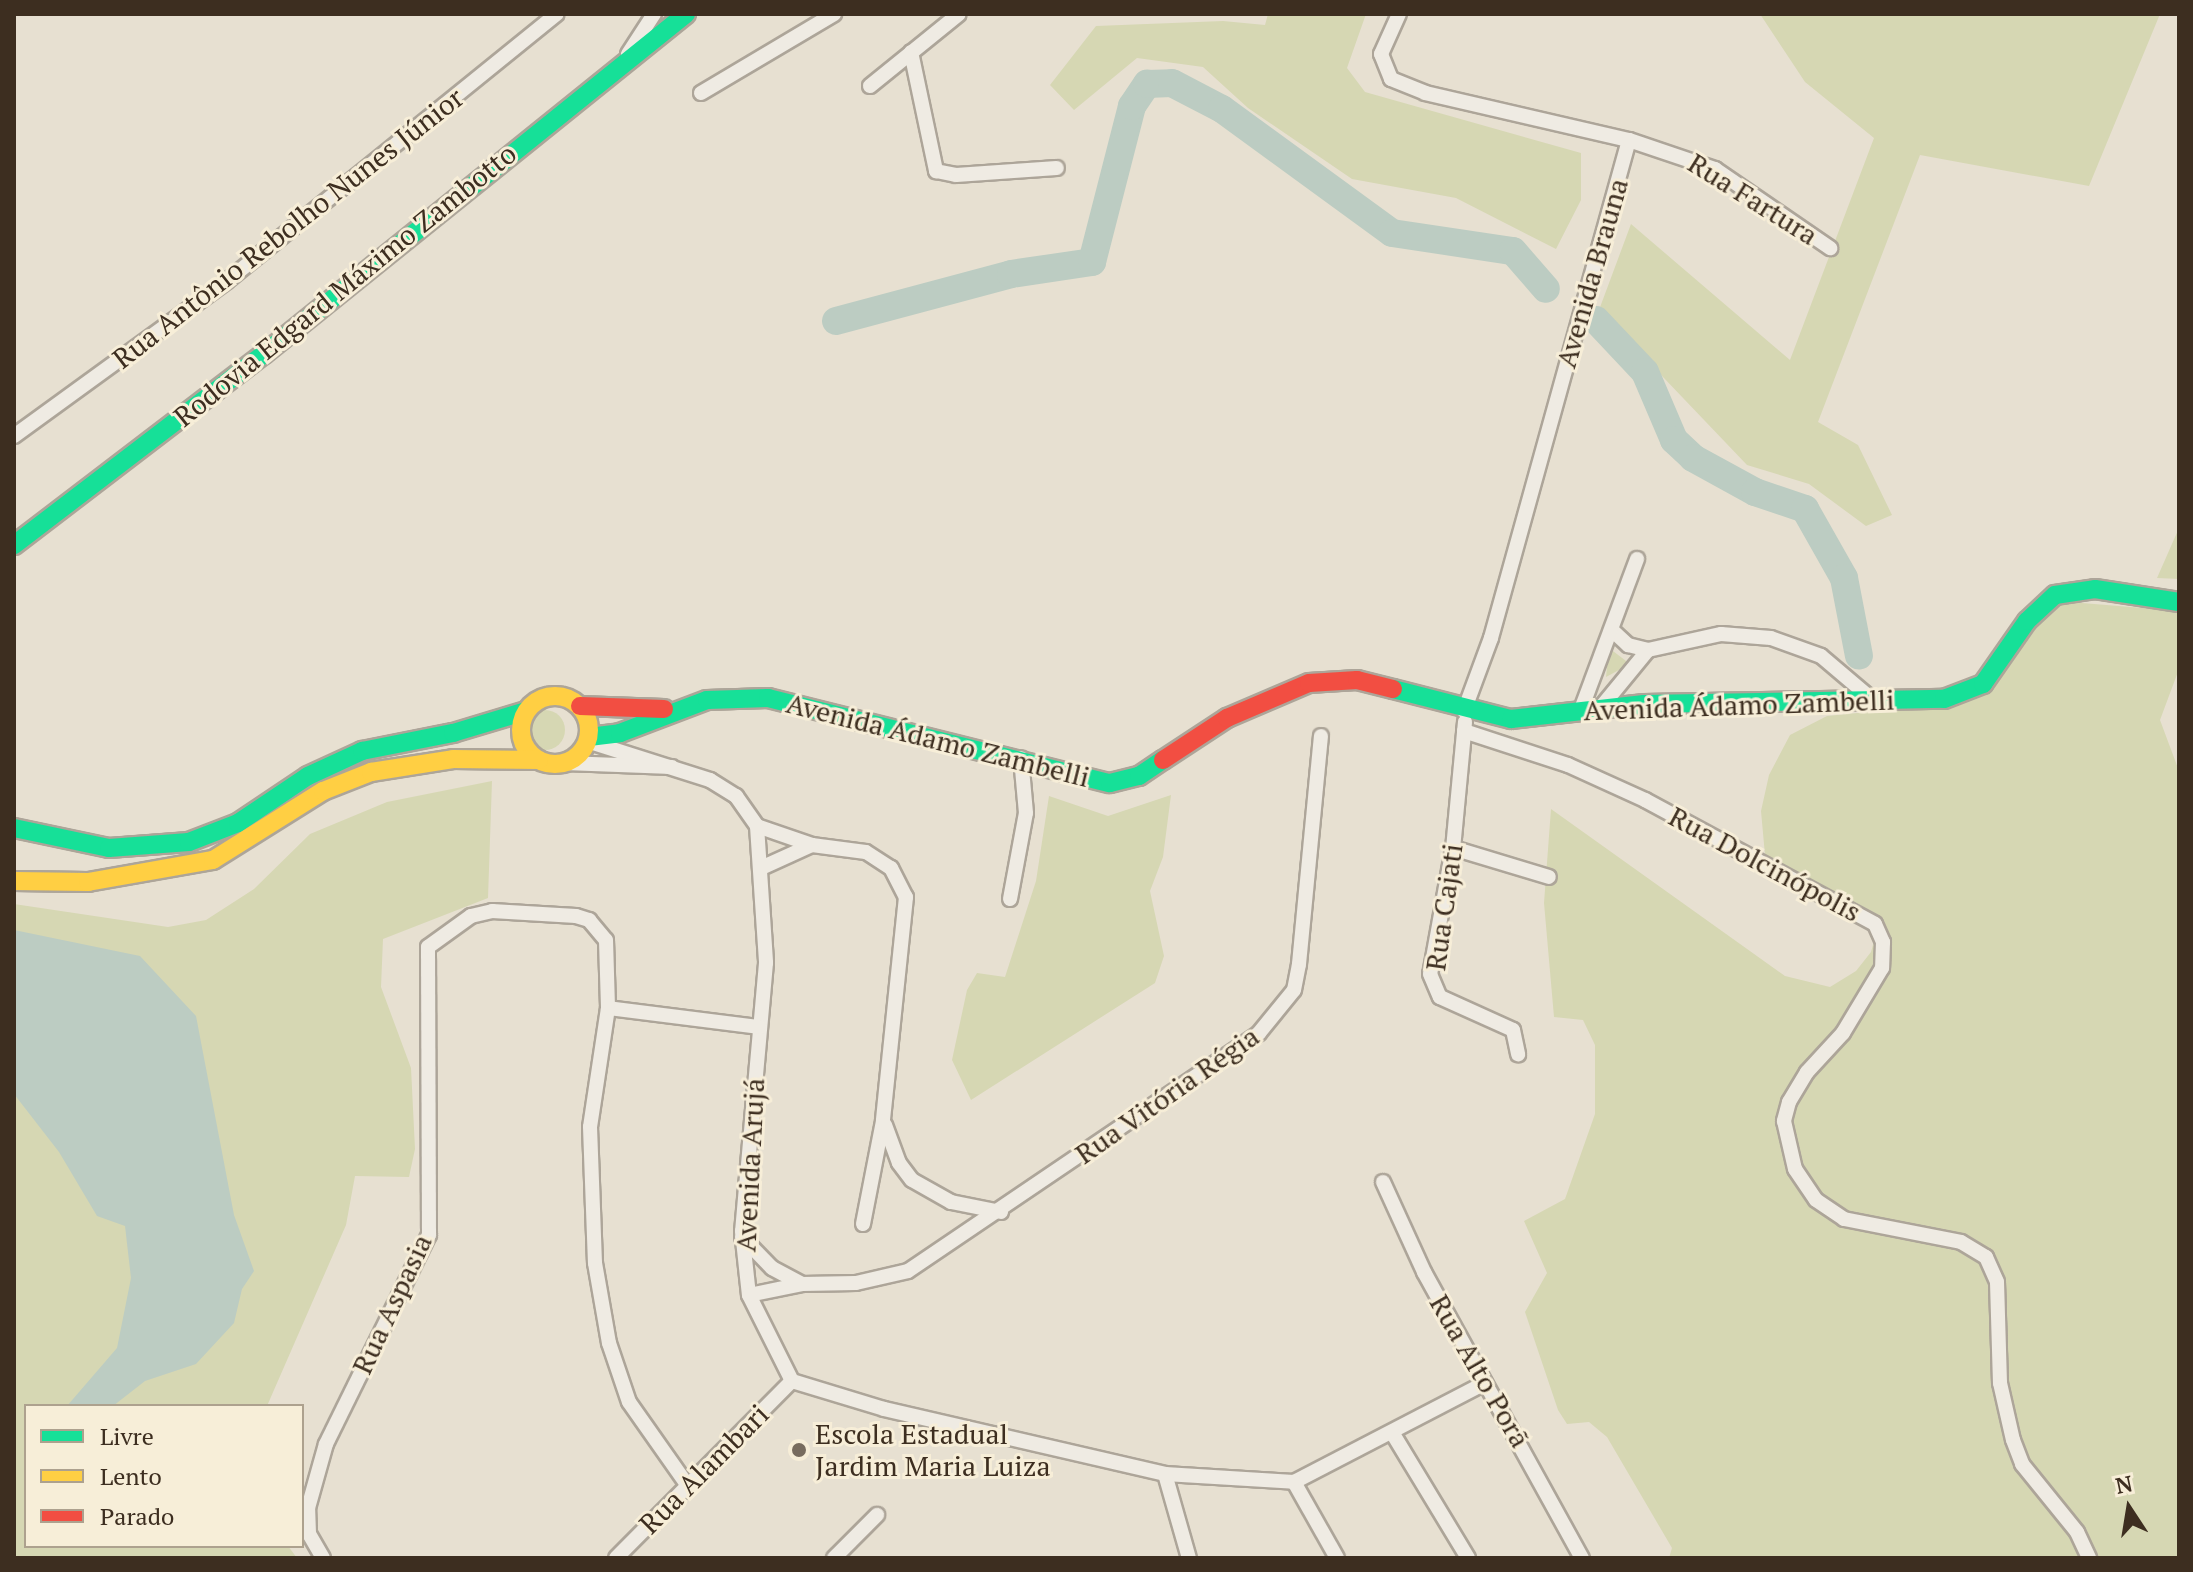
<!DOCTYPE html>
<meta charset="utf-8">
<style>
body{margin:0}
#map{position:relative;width:2193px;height:1572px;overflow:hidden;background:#e7e0d1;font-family:"PT Serif",serif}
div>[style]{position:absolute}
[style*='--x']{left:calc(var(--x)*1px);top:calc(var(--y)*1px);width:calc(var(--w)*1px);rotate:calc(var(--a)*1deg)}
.green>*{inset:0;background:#d6d7b3}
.round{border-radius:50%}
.water>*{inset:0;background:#bcccc2}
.river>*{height:28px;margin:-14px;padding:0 14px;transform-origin:14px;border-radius:14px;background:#bcccc2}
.roads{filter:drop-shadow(2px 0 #ada599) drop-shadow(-2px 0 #ada599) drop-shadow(0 2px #ada599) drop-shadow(0 -2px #ada599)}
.street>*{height:14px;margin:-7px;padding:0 7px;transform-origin:7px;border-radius:7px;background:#efebe3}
.fast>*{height:18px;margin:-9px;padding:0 9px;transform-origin:9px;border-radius:9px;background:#16e098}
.slow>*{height:18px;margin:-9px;padding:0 9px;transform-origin:9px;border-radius:9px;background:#ffcf43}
.slow>.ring{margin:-9px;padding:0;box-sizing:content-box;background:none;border:18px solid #ffcf43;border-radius:50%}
.jam>*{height:18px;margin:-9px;padding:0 9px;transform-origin:9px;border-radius:9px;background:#f24e42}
.dots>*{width:22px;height:22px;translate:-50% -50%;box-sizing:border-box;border:4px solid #f7eed8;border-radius:50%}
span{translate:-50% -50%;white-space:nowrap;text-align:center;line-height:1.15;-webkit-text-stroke:6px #f7eed8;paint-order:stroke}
.street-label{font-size:28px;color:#3d2e20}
.poi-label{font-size:28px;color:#3d2e20}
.left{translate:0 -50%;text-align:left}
.frame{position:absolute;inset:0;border:16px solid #3d2e20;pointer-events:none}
.legend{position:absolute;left:24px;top:1404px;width:280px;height:144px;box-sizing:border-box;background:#f7eed8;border:2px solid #ada18e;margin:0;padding:10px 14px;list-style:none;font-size:24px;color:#3d2e20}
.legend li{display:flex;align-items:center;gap:16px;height:40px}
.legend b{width:40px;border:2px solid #ada18e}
.north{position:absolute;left:2089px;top:1468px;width:80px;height:80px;-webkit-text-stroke:6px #f7eed8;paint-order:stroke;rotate:348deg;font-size:22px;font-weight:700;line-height:32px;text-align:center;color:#3d2e20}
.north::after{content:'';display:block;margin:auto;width:28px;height:36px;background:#3d2e20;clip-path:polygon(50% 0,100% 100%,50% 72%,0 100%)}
</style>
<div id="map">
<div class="green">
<div style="clip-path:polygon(1268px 14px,1366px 14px,1347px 68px,1365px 92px,1581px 153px,1581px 200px,1556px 249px,1456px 198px,1352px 179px,1248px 108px,1203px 67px,1137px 58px,1074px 110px,1050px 85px,1096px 26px,1223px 21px,1265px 25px)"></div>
<div style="clip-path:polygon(1760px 14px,2160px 14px,2089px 186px,1920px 155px,1818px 422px,1858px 445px,1892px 515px,1866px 526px,1809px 484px,1747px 465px,1599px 310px,1631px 224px,1790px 360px,1874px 138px,1805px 82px)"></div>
<div style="clip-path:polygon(2179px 528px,2179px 579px,2157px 578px)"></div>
<div style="clip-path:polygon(2070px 602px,2179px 611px,2179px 669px,2160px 720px,2179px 771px,2179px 1558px,1669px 1558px,1672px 1548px,1607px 1437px,1589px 1422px,1567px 1424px,1558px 1410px,1525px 1312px,1547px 1273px,1524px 1221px,1565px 1199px,1595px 1114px,1595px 1045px,1583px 1020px,1554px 1017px,1544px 903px,1551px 809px,1785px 976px,1830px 987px,1856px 971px,1871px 952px,1880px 920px,1765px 855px,1761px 811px,1769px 775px,1790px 735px,1827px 716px,1957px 703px,2045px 611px)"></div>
<div style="clip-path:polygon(1609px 648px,1630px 664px,1606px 677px)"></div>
<div class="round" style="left:525px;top:710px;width:40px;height:40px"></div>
<div style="clip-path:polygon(492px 781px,488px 898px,383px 939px,381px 987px,411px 1068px,415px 1149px,409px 1177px,355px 1176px,346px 1225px,267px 1406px,26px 1406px,26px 1546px,288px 1546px,297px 1558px,14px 1558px,14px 904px,168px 927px,206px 920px,254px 889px,310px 834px,387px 802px)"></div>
<div style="clip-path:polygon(1171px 795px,1163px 857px,1150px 891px,1164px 956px,1155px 983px,971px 1100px,952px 1060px,967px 990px,977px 973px,1005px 977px,1036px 881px,1049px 796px,1108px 816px)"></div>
</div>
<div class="water">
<div style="clip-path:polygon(14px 930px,140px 956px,196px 1016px,234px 1215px,254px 1271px,242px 1289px,234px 1323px,196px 1364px,145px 1381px,113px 1406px,67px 1406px,117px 1348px,131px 1278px,125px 1226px,97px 1216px,59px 1152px,14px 1094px)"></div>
</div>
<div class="river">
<div style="--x:1596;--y:320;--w:71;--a:46.7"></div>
<div style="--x:1645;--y:372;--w:74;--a:66.9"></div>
<div style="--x:1674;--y:440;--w:26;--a:43"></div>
<div style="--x:1693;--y:458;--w:71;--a:28.7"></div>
<div style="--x:1755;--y:492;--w:53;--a:18.8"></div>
<div style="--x:1805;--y:509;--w:79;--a:60.5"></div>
<div style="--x:1844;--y:578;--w:79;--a:79.1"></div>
<div style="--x:836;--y:321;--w:181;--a:-15"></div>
<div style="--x:1011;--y:274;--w:82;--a:-8.4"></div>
<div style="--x:1092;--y:262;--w:161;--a:-75.6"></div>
<div style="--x:1132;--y:106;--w:27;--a:-56"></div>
<div style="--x:1147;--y:84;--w:25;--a:-2"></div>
<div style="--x:1172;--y:83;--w:56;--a:27.5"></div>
<div style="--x:1222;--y:109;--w:210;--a:36.1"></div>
<div style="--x:1392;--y:233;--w:122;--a:8.5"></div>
<div style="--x:1513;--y:251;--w:50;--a:49"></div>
</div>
<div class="roads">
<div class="street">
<div style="--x:1399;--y:14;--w:44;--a:114.2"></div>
<div style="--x:1381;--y:54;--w:27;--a:68"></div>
<div style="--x:1391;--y:79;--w:37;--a:22"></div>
<div style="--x:1425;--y:93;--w:209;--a:13"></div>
<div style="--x:1629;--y:140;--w:517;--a:105.49"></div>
<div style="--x:1491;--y:638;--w:78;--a:110.3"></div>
<div style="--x:911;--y:52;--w:122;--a:78.1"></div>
<div style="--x:936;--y:171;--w:20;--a:11"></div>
<div style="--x:956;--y:175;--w:101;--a:-4"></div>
<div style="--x:628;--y:54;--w:48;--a:-57"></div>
<div style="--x:870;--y:86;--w:114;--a:-39"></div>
<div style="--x:701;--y:93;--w:155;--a:-30.7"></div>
<div style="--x:1629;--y:140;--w:91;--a:18.6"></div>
<div style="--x:1715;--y:169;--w:140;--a:34.5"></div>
<div style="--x:14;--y:436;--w:263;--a:-36"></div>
<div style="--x:227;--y:281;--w:424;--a:-39"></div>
<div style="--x:1613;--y:631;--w:21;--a:43"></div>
<div style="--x:1628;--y:645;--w:21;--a:14"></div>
<div style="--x:1648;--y:650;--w:75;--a:-12.4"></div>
<div style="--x:1721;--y:634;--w:50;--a:4.6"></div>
<div style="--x:1771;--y:638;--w:53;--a:19.8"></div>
<div style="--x:1821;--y:656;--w:70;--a:40.3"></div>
<div style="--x:1602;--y:706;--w:72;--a:-50.6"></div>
<div style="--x:1582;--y:707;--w:158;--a:-69.6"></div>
<div style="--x:1465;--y:722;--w:127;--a:95.4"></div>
<div style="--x:1453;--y:848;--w:128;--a:100.3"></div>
<div style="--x:1430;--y:974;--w:25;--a:67"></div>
<div style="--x:1440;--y:997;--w:80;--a:24.3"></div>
<div style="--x:1513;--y:1030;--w:25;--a:78"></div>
<div style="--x:1464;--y:731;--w:109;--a:18.1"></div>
<div style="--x:1568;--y:765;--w:85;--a:24.4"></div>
<div style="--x:1645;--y:800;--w:261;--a:28.3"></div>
<div style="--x:1875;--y:924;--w:20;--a:66"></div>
<div style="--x:1883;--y:942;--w:26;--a:92"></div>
<div style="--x:1882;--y:968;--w:76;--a:121"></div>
<div style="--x:1843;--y:1033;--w:53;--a:132.7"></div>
<div style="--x:1807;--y:1072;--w:35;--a:121"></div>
<div style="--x:1789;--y:1102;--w:20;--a:105"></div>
<div style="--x:1784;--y:1121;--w:49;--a:77.1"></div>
<div style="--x:1795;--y:1169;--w:37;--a:56"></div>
<div style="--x:1816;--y:1200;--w:34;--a:34"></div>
<div style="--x:1844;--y:1219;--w:119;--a:11.1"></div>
<div style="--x:1961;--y:1242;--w:29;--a:31"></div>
<div style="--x:1986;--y:1257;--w:27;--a:66"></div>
<div style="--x:1997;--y:1282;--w:101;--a:88.3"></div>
<div style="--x:2000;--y:1383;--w:58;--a:77.2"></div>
<div style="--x:2013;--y:1440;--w:26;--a:69"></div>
<div style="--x:2022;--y:1464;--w:87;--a:51"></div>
<div style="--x:2077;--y:1532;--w:29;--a:65"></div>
<div style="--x:587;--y:741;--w:129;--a:17.6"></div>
<div style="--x:710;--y:780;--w:31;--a:32"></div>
<div style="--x:736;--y:796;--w:37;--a:55"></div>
<div style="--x:757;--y:826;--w:137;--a:86.2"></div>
<div style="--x:766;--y:963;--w:269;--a:95.1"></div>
<div style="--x:742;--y:1231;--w:64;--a:83.8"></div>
<div style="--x:749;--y:1295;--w:96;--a:63.4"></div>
<div style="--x:792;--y:1381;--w:96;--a:16.9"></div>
<div style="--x:884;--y:1409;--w:288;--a:13"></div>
<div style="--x:1165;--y:1474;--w:129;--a:3.5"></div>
<div style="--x:1294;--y:1482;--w:215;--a:-27.4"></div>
<div style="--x:565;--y:763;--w:107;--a:2.1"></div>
<div style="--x:757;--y:826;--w:58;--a:19.1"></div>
<div style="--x:812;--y:845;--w:54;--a:7.4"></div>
<div style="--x:866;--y:852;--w:30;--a:33"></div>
<div style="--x:891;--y:868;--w:33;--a:63"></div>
<div style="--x:906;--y:897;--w:225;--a:95.9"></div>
<div style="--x:883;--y:1121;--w:105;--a:101"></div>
<div style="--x:1453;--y:848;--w:100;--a:16.8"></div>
<div style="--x:761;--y:868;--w:56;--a:-24.3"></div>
<div style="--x:1010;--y:899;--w:87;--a:-79.5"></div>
<div style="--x:1026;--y:813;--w:55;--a:-95.2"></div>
<div style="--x:608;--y:1008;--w:152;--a:7.2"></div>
<div style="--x:885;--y:1125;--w:40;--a:69.8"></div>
<div style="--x:899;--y:1163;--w:21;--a:53"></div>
<div style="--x:912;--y:1180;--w:45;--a:29.4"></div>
<div style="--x:951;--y:1202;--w:51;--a:11.3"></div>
<div style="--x:1383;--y:1182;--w:99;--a:65.5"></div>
<div style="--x:1424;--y:1272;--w:327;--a:61.1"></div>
<div style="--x:742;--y:1237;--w:43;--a:45.9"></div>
<div style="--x:772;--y:1268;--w:34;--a:28"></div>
<div style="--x:802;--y:1284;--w:54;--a:-1.1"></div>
<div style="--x:856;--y:1283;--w:53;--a:-13"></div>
<div style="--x:908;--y:1271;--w:424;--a:-34.1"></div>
<div style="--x:1259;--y:1033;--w:55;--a:-50.9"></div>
<div style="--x:1294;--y:990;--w:26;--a:-79"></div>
<div style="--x:1299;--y:964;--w:229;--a:-84.5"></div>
<div style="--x:749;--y:1295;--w:54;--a:-11.7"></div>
<div style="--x:1393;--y:1434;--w:145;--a:58.8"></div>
<div style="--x:1165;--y:1474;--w:87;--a:74.1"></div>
<div style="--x:1294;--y:1482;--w:87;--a:60.5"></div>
<div style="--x:323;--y:1558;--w:28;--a:-120"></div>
<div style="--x:309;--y:1534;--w:26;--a:-92"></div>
<div style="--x:308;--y:1508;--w:66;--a:-74.3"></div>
<div style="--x:326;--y:1444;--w:233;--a:-63.8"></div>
<div style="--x:429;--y:1235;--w:288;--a:-90.2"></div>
<div style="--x:428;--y:947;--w:53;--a:-35.8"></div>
<div style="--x:471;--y:916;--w:22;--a:-13"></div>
<div style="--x:492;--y:911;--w:84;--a:3.4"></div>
<div style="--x:576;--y:916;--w:14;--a:17"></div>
<div style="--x:589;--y:920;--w:26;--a:50"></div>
<div style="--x:606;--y:940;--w:68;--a:88.3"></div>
<div style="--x:608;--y:1008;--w:120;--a:98.6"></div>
<div style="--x:590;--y:1127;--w:136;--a:87.9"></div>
<div style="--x:595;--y:1263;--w:81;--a:80.1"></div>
<div style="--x:609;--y:1343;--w:62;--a:71.3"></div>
<div style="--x:629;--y:1402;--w:103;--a:54.9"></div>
<div style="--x:616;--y:1558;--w:250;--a:-45.2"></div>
<div style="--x:834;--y:1558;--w:61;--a:-45"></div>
</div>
<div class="fast">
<div style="--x:14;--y:545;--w:315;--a:-37.4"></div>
<div style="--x:264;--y:354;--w:542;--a:-38.86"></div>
<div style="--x:1393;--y:689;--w:122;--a:14.3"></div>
<div style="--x:1511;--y:719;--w:134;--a:-6.4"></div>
<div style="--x:1644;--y:704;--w:300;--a:-1"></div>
<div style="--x:1944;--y:699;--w:42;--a:-21"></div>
<div style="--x:1983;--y:684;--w:77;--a:-55.1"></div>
<div style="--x:2027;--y:621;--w:38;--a:-43"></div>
<div style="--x:2055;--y:595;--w:40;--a:-8.5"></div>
<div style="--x:2095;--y:589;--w:85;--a:8.8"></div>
<div style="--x:589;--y:737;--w:31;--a:-7"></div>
<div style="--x:620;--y:733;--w:93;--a:-20.8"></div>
<div style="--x:707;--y:700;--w:61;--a:-1.9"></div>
<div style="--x:768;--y:698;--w:352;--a:14"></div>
<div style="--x:1110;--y:783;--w:30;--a:-14"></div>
<div style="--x:1139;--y:776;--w:29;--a:-34"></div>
<div style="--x:14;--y:828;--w:97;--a:11.9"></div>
<div style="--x:109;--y:848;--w:80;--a:-4.3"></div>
<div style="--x:189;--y:842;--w:53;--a:-21.2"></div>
<div style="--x:238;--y:823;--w:84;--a:-33.9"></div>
<div style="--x:308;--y:776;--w:60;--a:-24.8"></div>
<div style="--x:362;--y:751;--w:93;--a:-11.2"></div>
<div style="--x:453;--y:733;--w:76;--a:-16.8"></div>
</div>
<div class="slow">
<div class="ring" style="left:521px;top:696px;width:50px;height:50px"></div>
<div style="--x:14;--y:881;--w:74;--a:0.8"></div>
<div style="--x:88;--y:882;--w:127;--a:-10"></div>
<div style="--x:213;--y:860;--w:130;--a:-32.1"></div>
<div style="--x:323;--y:791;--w:52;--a:-21.6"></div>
<div style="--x:371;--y:772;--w:83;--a:-9"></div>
<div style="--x:453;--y:759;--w:86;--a:0.7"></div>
</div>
<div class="jam">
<div style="--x:580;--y:706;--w:84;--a:2"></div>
<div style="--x:1163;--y:760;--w:77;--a:-33.3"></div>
<div style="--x:1227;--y:718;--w:89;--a:-23.1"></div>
<div style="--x:1309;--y:683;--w:48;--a:-3.6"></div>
<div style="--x:1357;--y:680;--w:37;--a:14"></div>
</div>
</div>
<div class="dots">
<div style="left:799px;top:1450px;background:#786c5e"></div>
</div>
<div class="street-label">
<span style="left:1753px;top:199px;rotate:32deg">Rua Fartura</span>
<span style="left:288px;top:228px;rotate:-38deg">Rua Antônio Rebolho Nunes Júnior</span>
<span style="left:1592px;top:273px;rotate:-74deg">Avenida Brauna</span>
<span style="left:345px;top:285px;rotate:-39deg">Rodovia Edgard Máximo Zambotto</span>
<span style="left:1739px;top:705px;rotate:-2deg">Avenida Ádamo Zambelli</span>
<span style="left:938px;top:740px;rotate:14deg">Avenida Ádamo Zambelli</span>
<span style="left:1765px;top:864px;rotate:28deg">Rua Dolcinópolis</span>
<span style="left:1444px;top:907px;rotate:-82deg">Rua Cajati</span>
<span style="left:1167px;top:1095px;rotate:-35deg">Rua Vitória Régia</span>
<span style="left:750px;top:1165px;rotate:-87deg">Avenida Arujá</span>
<span style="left:392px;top:1304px;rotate:-65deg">Rua Aspasia</span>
<span style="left:1480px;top:1371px;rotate:60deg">Rua Alto Porã</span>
<span style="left:704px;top:1469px;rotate:-45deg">Rua Alambari</span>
</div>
<div class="poi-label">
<span class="left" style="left:815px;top:1450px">Escola Estadual<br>Jardim Maria Luiza</span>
</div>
<div class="frame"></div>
<ul class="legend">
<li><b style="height:10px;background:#16e098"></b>Livre</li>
<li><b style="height:10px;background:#ffcf43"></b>Lento</li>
<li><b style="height:10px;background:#f24e42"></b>Parado</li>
</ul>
<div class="north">N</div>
</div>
